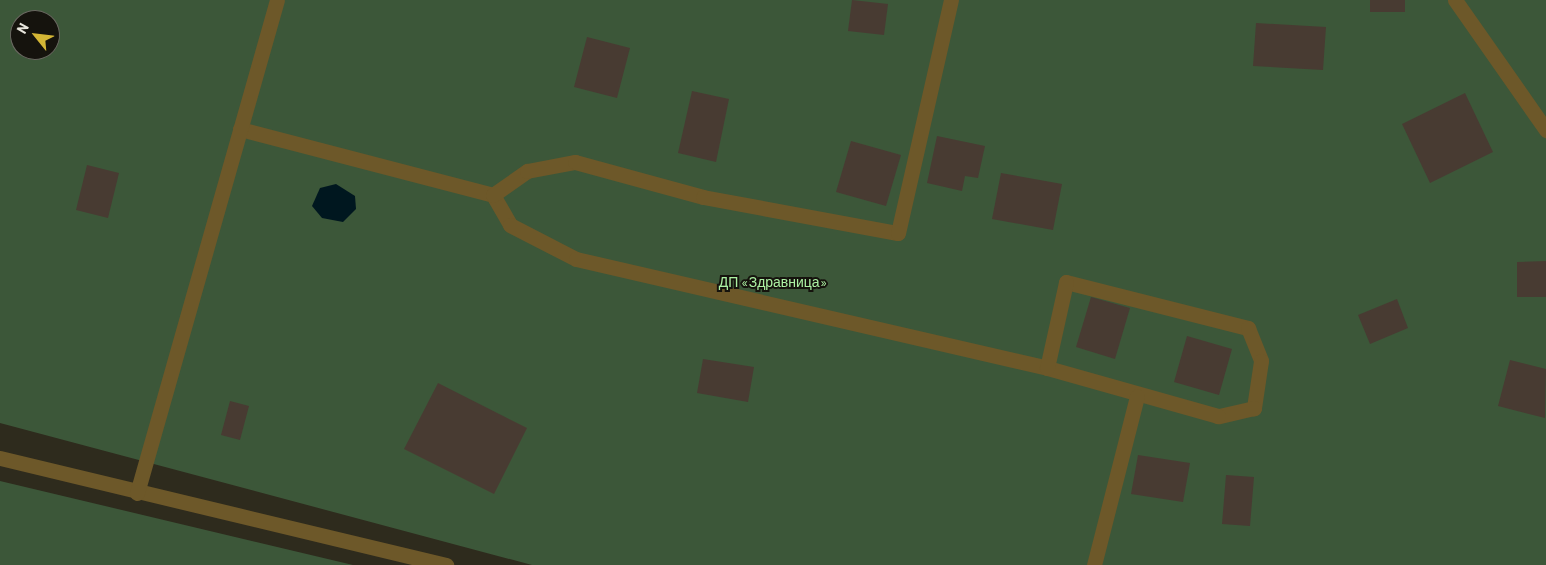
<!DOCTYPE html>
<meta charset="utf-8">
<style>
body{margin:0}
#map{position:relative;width:1546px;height:565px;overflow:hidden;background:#2e2b1d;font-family:Barlow,sans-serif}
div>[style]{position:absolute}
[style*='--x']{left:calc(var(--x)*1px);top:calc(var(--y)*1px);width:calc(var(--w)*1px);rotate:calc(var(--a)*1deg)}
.green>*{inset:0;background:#3c5739}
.water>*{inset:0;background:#00171f}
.building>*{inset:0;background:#483b32}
.minor>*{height:15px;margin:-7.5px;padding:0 7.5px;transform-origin:7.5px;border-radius:7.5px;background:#6d5829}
span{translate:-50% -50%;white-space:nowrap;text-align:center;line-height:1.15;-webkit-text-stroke:4px #15130d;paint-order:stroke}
.park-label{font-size:14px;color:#acf1a3}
.north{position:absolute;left:10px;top:10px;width:50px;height:50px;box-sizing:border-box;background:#15130d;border:1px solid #6a6861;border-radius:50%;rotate:299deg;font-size:14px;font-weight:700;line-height:20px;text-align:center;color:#e9e7de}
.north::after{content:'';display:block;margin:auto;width:18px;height:22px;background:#d4b635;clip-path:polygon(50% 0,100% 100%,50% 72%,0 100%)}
</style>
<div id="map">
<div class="green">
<div style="clip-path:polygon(evenodd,0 0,1546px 0,1546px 565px,532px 565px,0 423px,0 0,20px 20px,50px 20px,50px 50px,20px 50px,20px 20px)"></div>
<div style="clip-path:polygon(0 481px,353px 565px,0 565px)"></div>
</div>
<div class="water">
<div style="clip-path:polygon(336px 184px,355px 196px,356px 209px,343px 222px,322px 218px,312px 206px,320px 188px)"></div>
</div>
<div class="building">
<div style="clip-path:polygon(852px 0,888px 4px,884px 35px,848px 31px)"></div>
<div style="clip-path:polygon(1370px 0,1405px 0,1405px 12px,1370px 12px)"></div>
<div style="clip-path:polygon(1256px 23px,1326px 27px,1323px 70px,1253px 66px)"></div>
<div style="clip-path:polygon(587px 37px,630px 48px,617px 98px,574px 87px)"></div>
<div style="clip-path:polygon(692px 91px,729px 99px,716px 162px,678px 153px)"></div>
<div style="clip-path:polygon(1465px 93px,1493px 152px,1430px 183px,1402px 124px)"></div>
<div style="clip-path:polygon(937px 136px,985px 146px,978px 178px,965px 176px,962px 191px,927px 183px)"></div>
<div style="clip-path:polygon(851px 141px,901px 155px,886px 206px,836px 192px)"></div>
<div style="clip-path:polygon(87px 165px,119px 173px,108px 218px,76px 210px)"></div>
<div style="clip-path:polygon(1001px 173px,1062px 184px,1053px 230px,992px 219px)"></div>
<div style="clip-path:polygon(1546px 261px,1546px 297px,1517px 297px,1517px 262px)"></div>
<div style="clip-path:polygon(1091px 297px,1130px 308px,1115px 359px,1076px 347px)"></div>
<div style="clip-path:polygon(1397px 299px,1408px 328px,1370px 344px,1358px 315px)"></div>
<div style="clip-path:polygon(1187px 336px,1232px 349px,1219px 395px,1174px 382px)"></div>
<div style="clip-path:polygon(703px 359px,754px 367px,748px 402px,697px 393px)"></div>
<div style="clip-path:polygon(1510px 360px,1546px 369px,1545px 418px,1498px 406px)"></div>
<div style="clip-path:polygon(438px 383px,527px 428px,494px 494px,404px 449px)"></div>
<div style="clip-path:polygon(230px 401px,249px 406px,240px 440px,221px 435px)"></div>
<div style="clip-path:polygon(1138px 455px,1190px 463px,1183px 502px,1131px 494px)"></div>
<div style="clip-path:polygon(1226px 475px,1254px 477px,1250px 526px,1222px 524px)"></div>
</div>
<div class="minor">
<div style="--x:1455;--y:0;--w:159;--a:55"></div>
<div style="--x:240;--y:129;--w:261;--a:14.6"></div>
<div style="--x:493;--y:195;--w:34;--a:60"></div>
<div style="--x:510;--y:225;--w:74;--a:27.3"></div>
<div style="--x:576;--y:259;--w:483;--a:13"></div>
<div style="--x:493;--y:195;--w:42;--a:-35.2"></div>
<div style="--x:527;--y:171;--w:49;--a:-10.6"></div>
<div style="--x:575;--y:162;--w:133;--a:15.3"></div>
<div style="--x:703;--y:197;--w:198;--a:10.5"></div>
<div style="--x:898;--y:233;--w:239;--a:-77.2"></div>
<div style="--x:1066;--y:282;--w:188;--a:14.2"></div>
<div style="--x:1248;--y:328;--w:35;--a:68"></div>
<div style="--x:1261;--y:361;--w:48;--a:98.5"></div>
<div style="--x:1254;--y:408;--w:37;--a:167"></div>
<div style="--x:1218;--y:416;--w:178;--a:-164.3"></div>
<div style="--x:1047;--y:368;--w:88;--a:-77.5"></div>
<div style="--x:0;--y:458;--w:459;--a:13.5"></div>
<div style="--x:137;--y:493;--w:512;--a:-74.15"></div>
<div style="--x:1094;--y:565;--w:174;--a:-75.7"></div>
</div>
<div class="park-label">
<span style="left:773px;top:282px">ДП «Здравница»</span>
</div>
<div class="north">N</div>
</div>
